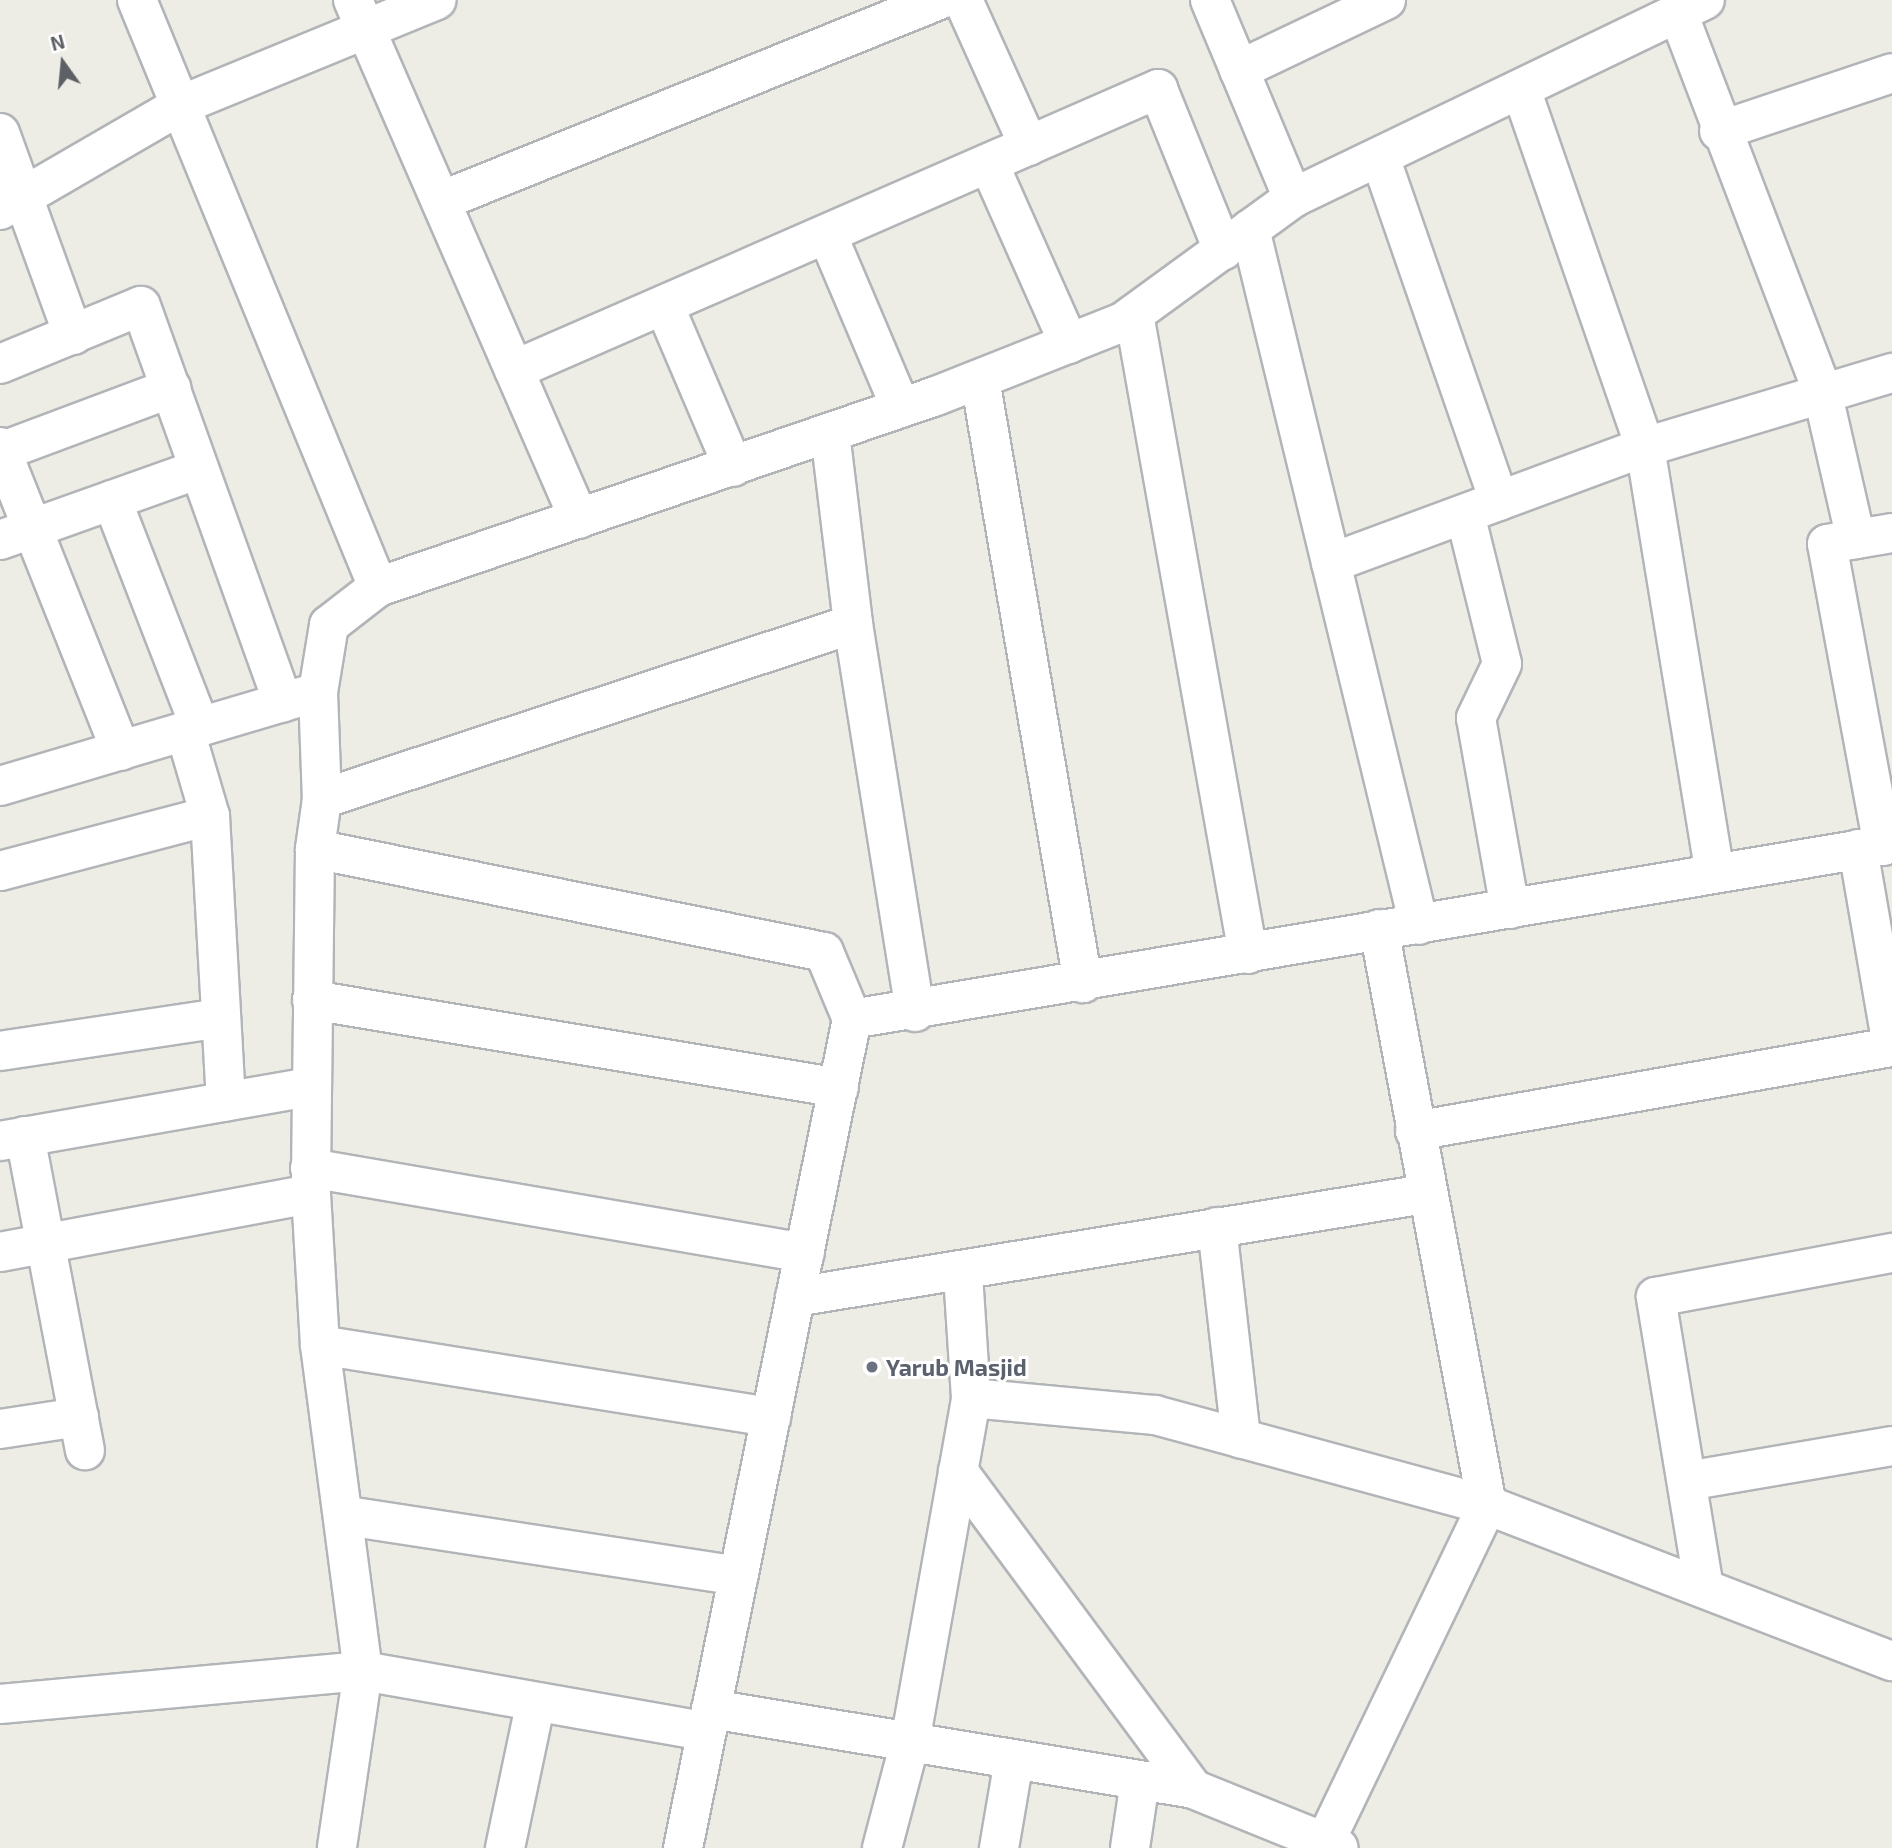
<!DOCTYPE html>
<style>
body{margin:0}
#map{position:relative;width:1892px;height:1848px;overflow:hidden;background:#edece5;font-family:"Exo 2",sans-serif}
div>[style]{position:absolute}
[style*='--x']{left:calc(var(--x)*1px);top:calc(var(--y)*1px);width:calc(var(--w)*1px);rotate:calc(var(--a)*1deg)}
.roads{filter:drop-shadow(2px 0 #b2b5b8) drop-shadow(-2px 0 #b2b5b8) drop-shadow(0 2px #b2b5b8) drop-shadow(0 -2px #b2b5b8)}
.minor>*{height:38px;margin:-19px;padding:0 19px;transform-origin:19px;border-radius:19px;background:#fff}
.dots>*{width:19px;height:19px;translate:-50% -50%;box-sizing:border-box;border:4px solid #fff;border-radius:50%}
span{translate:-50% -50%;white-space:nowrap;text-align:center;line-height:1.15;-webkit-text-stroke:6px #fff;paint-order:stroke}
.worship-label{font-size:23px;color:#5b616d;font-weight:700}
.left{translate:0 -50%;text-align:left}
.north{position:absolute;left:28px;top:28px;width:70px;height:70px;-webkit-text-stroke:5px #fff;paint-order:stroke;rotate:345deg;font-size:19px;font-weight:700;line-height:28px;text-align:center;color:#5d6064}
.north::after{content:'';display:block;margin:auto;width:24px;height:32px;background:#5d6064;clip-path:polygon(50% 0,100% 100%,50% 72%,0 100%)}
</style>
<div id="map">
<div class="roads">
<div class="minor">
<div style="--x:137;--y:0;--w:635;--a:67.68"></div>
<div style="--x:378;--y:587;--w:62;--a:142.2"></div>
<div style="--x:329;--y:625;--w:68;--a:99.3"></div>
<div style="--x:318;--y:692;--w:107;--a:87.9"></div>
<div style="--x:322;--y:799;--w:50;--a:98"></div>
<div style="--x:315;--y:849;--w:519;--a:11.44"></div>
<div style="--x:824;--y:952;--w:73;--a:67.3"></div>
<div style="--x:353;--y:0;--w:566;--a:66.47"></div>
<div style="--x:963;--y:0;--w:160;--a:65.7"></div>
<div style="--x:1210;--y:0;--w:215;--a:67.3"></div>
<div style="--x:1678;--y:13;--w:404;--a:69.1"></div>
<div style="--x:1822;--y:391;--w:152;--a:77.1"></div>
<div style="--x:1239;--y:70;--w:163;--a:-25.5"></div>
<div style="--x:1521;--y:89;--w:379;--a:70.9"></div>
<div style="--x:1645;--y:447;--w:432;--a:80.7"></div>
<div style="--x:1719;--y:131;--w:182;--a:-18.5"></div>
<div style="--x:0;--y:133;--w:215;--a:70.1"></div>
<div style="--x:1380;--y:157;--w:364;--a:70.9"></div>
<div style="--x:989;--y:164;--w:197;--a:66"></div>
<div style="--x:441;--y:201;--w:537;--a:-21.98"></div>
<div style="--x:0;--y:210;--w:211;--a:-30.1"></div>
<div style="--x:183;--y:104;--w:274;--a:-22.3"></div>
<div style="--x:1250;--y:229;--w:716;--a:76.35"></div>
<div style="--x:827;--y:234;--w:189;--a:67"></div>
<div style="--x:664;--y:305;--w:176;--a:66.9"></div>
<div style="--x:1134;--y:314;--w:650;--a:79.9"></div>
<div style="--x:0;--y:364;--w:152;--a:-22.4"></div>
<div style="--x:141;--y:306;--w:421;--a:70.3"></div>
<div style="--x:514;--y:370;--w:703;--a:-23.57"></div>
<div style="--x:1158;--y:89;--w:174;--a:68"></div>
<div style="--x:980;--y:379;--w:613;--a:80.32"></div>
<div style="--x:830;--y:433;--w:192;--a:83.1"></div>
<div style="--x:853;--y:624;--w:393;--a:80.9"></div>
<div style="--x:0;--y:447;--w:327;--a:68.3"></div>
<div style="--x:0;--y:452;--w:183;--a:-20.5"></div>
<div style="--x:112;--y:500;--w:243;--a:68.8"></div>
<div style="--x:1465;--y:514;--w:154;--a:76.1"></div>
<div style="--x:1502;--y:664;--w:60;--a:115.7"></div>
<div style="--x:1476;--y:718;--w:194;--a:79.9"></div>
<div style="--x:0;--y:540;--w:211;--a:-19.6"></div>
<div style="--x:1331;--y:563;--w:335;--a:-20.3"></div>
<div style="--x:1645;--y:447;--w:258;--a:-16.7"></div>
<div style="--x:378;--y:587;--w:590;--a:-18.9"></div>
<div style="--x:936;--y:396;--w:201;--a:-21.6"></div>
<div style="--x:1123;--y:322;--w:210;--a:-36.1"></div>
<div style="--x:1293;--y:198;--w:457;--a:-25.7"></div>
<div style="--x:185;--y:731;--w:89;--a:73.6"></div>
<div style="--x:210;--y:816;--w:286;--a:86.8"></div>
<div style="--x:0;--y:786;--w:320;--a:-16.5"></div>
<div style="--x:322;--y:799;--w:559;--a:-18.24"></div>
<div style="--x:1883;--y:846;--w:307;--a:-100.5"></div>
<div style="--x:1827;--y:544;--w:66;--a:-9.6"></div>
<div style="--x:315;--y:849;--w:345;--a:90.7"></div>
<div style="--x:311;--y:1194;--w:151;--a:86.6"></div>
<div style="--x:320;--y:1345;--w:329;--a:82.5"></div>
<div style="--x:363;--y:1671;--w:179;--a:98.4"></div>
<div style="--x:1858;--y:849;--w:199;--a:80.2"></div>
<div style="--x:0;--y:871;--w:217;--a:-14.7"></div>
<div style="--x:312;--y:1000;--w:534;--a:9.48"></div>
<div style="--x:0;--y:1051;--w:222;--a:-8.5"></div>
<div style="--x:1415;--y:1131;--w:484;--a:-10"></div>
<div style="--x:25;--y:1136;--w:320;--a:79.2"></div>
<div style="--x:0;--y:1141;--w:316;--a:-9.9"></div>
<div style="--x:310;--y:1168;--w:502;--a:9.74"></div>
<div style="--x:1217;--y:1227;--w:213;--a:83.5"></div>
<div style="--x:0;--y:1252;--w:316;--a:-10.6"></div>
<div style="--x:795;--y:1297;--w:638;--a:-9.29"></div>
<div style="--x:320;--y:1345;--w:457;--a:9.1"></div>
<div style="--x:971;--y:1398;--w:185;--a:5.3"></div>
<div style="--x:1155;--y:1415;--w:344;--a:15.2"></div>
<div style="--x:1487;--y:1505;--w:434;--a:21.1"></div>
<div style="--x:0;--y:1429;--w:80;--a:-8.6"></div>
<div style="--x:958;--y:1471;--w:395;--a:53.5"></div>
<div style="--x:1687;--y:1481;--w:208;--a:-9.7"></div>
<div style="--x:347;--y:1516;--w:396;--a:8.7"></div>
<div style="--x:1704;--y:1588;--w:295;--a:-99.4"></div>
<div style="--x:1656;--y:1297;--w:240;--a:-10.6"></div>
<div style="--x:0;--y:1704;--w:364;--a:-5.2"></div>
<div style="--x:363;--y:1671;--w:345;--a:10"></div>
<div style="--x:711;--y:1709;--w:489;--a:9.4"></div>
<div style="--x:1193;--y:1789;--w:157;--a:22"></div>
<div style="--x:1325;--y:1842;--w:374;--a:-64.3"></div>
<div style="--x:1487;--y:1505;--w:586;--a:-100.62"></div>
<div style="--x:505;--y:1848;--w:145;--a:-78.1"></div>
<div style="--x:683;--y:1848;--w:846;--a:-78.48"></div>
<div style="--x:852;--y:1019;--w:1055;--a:-9.55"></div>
<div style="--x:882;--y:1848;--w:110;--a:-75.2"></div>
<div style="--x:910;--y:1742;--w:349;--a:-79.9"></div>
<div style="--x:971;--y:1398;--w:124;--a:-93.7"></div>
<div style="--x:999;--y:1848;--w:89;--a:-80.3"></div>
<div style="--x:1130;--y:1848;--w:68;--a:-81.5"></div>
</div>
</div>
<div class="dots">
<div style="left:872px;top:1367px;background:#6b7280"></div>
</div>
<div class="worship-label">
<span class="left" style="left:886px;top:1367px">Yarub Masjid</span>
</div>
<div class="north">N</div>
</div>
